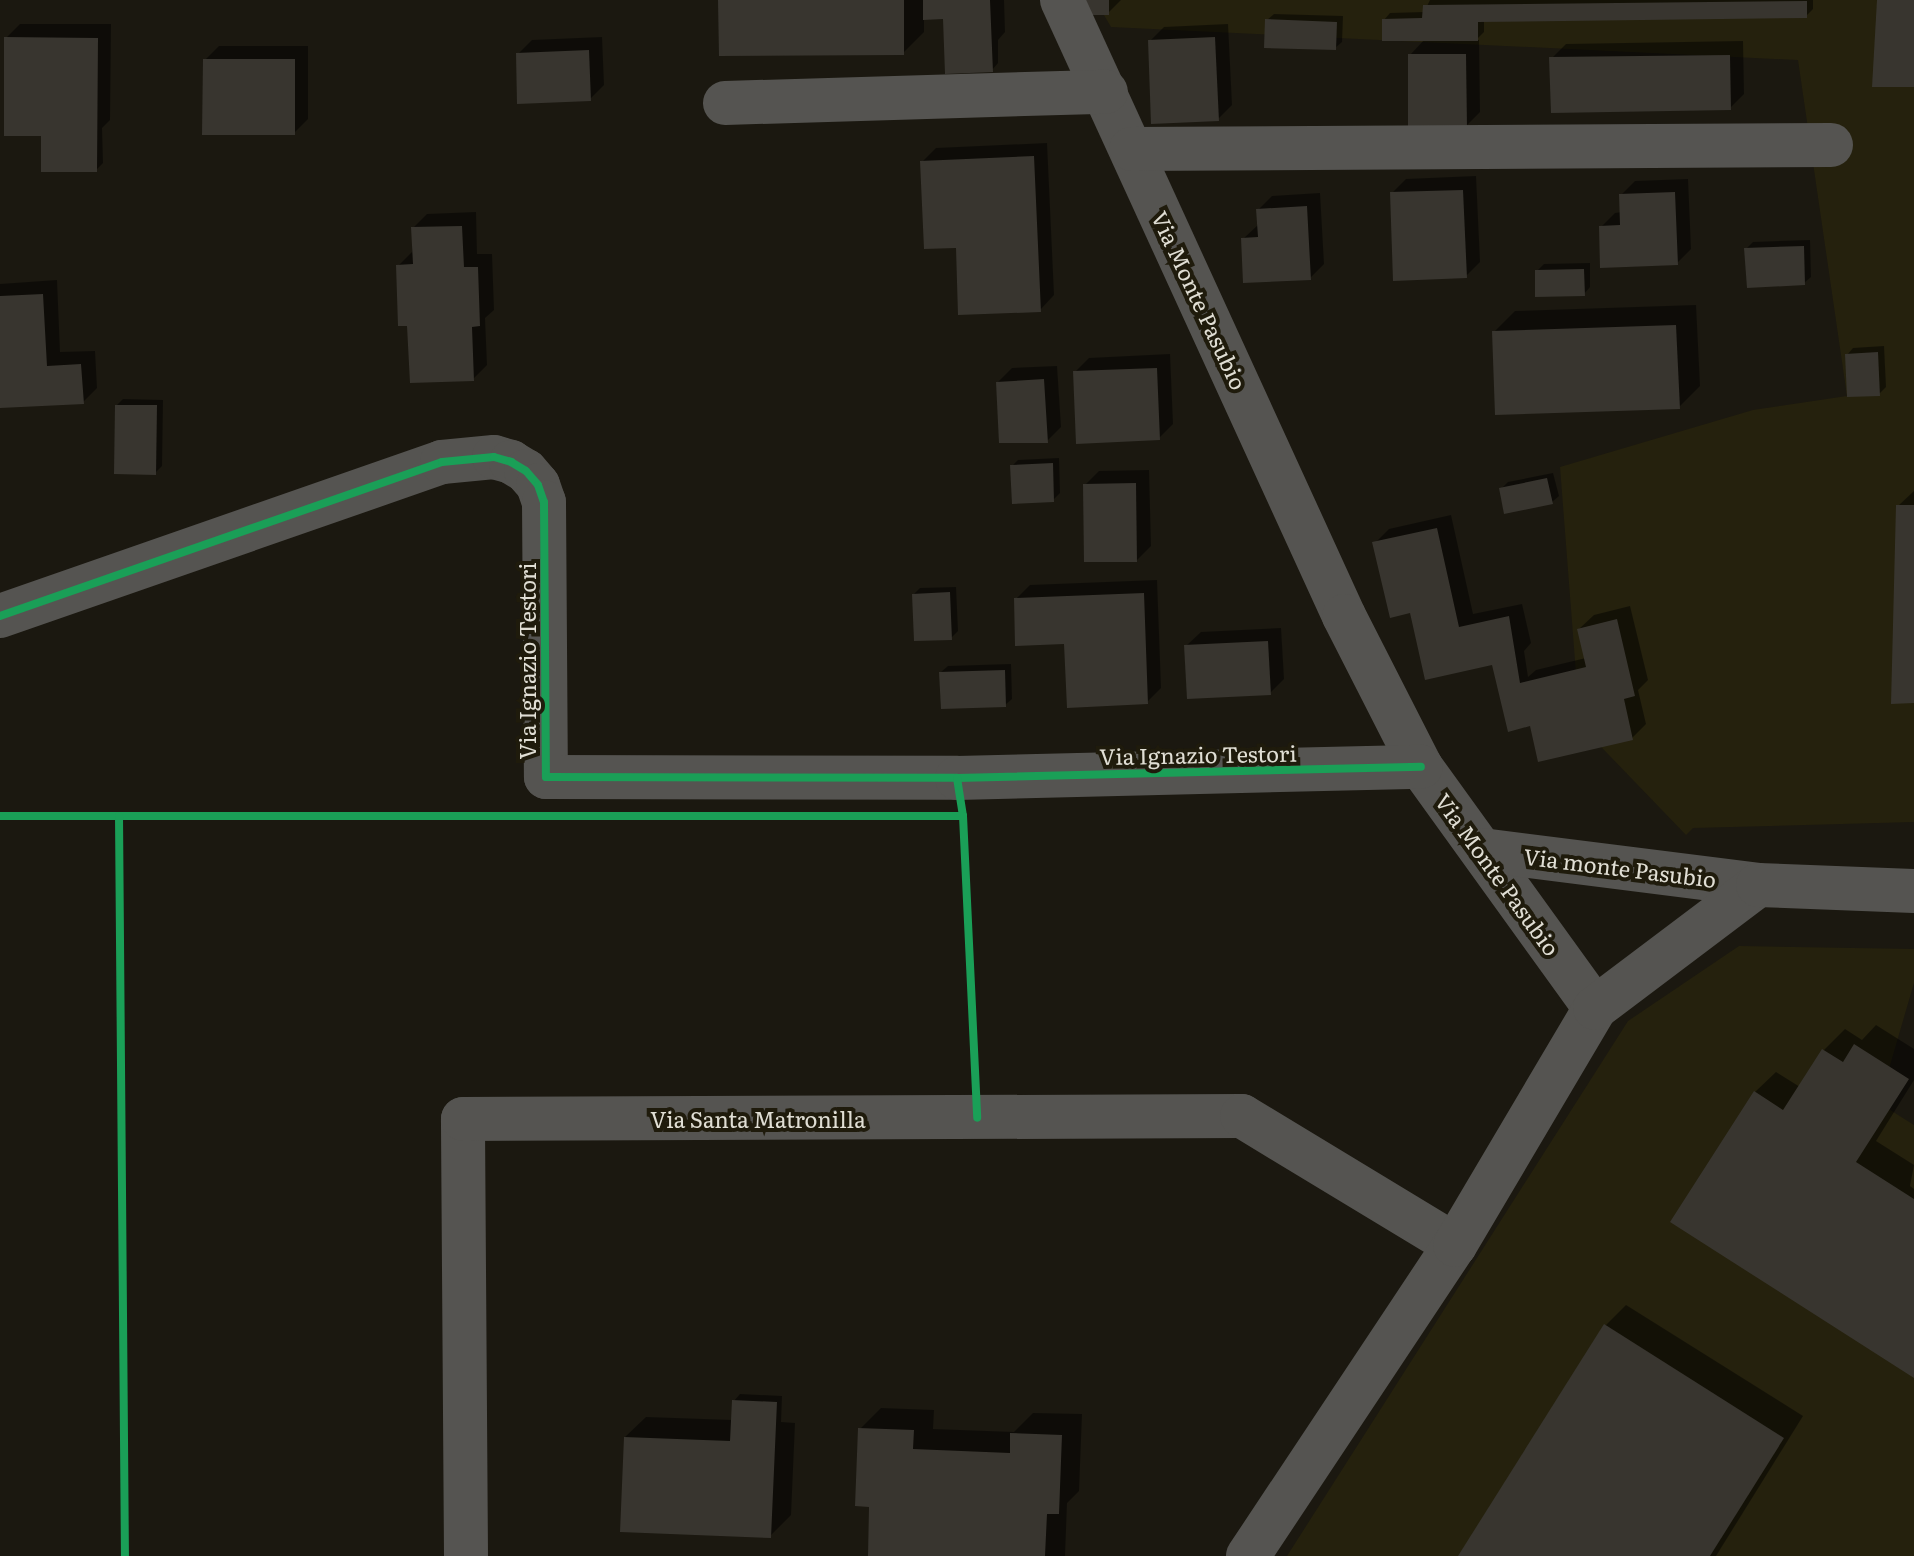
<!DOCTYPE html>
<style>
body{margin:0}
#map{position:relative;width:1914px;height:1556px;overflow:hidden;background:#1b1810;font-family:Literata,serif}
div>[style]{position:absolute}
[style*='--x']{left:calc(var(--x)*1px);top:calc(var(--y)*1px);width:calc(var(--w)*1px);rotate:calc(var(--a)*1deg)}
.built>*{inset:0;background:#25210d}
.shadow>*{inset:0;background:#0007}
.building>*{inset:0;background:#38352f}
.minor>*{height:44px;margin:-22px;padding:0 22px;transform-origin:22px;border-radius:22px;background:#555451}
.cycleway>*{height:8px;margin:-4px;padding:0 4px;transform-origin:4px;border-radius:4px;background:#1a9f57}
span{translate:-50% -50%;white-space:nowrap;text-align:center;line-height:1.15;-webkit-text-stroke:8px #1f1b0c;paint-order:stroke}
.street-label{font-size:22px;color:#e0ded4}
</style>
<div id="map">
<div class="built">
<div style="clip-path:polygon(1095px 0,1914px 0,1914px 822px,1693px 828px,1686px 835px,1580px 725px,1560px 467px,1753px 410px,1847px 396px,1798px 60px,1111px 27px)"></div>
<div style="clip-path:polygon(1739px 946px,1914px 949px,1914px 983px,1879px 1103px,1914px 1125px,1914px 1556px,1287px 1556px,1628px 1021px)"></div>
</div>
<div class="shadow">
<div style="clip-path:polygon(720px 0,1004px 0,1005px 32px,998px 40px,998px 63px,992px 70px,945px 16px,924px 18px,924px 32px,903px 53px)"></div>
<div style="clip-path:polygon(1087px 0,1121px 0,1108px 13px)"></div>
<div style="clip-path:polygon(1430px 0,1813px 0,1813px 9px,1806px 16px,1484px 20px,1484px 32px,1476px 40px,1479px 40px,1480px 112px,1466px 126px,1410px 55px,1425px 39px,1384px 20px,1390px 13px,1424px 12px)"></div>
<div style="clip-path:polygon(1274px 14px,1343px 16px,1342px 42px,1335px 48px,1267px 20px)"></div>
<div style="clip-path:polygon(20px 24px,111px 24px,110px 120px,102px 128px,103px 163px,96px 170px,43px 134px,6px 38px)"></div>
<div style="clip-path:polygon(1228px 24px,1232px 105px,1218px 119px,1150px 41px,1164px 27px)"></div>
<div style="clip-path:polygon(602px 37px,604px 85px,590px 99px,518px 54px,532px 40px)"></div>
<div style="clip-path:polygon(1743px 41px,1744px 94px,1730px 108px,1552px 58px,1566px 44px)"></div>
<div style="clip-path:polygon(219px 46px,308px 46px,308px 119px,294px 133px,205px 60px)"></div>
<div style="clip-path:polygon(1047px 143px,1054px 295px,1040px 310px,958px 246px,922px 162px,936px 148px)"></div>
<div style="clip-path:polygon(1476px 176px,1480px 262px,1466px 276px,1392px 193px,1406px 179px)"></div>
<div style="clip-path:polygon(1688px 179px,1691px 249px,1677px 263px,1601px 227px,1615px 213px,1622px 212px,1621px 195px,1635px 181px)"></div>
<div style="clip-path:polygon(1320px 193px,1324px 264px,1310px 278px,1243px 239px,1259px 224px,1258px 210px,1272px 196px)"></div>
<div style="clip-path:polygon(476px 212px,477px 254px,492px 254px,494px 310px,485px 318px,487px 365px,473px 379px,409px 324px,398px 266px,412px 252px,413px 228px,427px 214px)"></div>
<div style="clip-path:polygon(1810px 240px,1811px 277px,1804px 283px,1746px 249px,1753px 242px)"></div>
<div style="clip-path:polygon(1590px 263px,1590px 287px,1584px 294px,1537px 271px,1544px 264px)"></div>
<div style="clip-path:polygon(57px 280px,60px 352px,95px 351px,97px 388px,83px 402px,0 406px,0 284px)"></div>
<div style="clip-path:polygon(1696px 305px,1700px 386px,1679px 407px,1494px 332px,1515px 311px)"></div>
<div style="clip-path:polygon(1884px 346px,1886px 387px,1879px 394px,1847px 355px,1853px 348px)"></div>
<div style="clip-path:polygon(1170px 354px,1173px 424px,1159px 438px,1075px 372px,1089px 358px)"></div>
<div style="clip-path:polygon(1057px 366px,1061px 427px,1047px 441px,998px 382px,1012px 368px)"></div>
<div style="clip-path:polygon(123px 399px,163px 400px,162px 466px,155px 473px,117px 405px)"></div>
<div style="clip-path:polygon(1059px 458px,1060px 493px,1053px 500px,1012px 466px,1018px 460px)"></div>
<div style="clip-path:polygon(1149px 470px,1151px 546px,1137px 560px,1085px 485px,1099px 471px)"></div>
<div style="clip-path:polygon(1553px 473px,1559px 496px,1552px 502px,1501px 489px,1508px 482px)"></div>
<div style="clip-path:polygon(1914px 491px,1914px 701px,1898px 506px)"></div>
<div style="clip-path:polygon(1451px 515px,1473px 614px,1522px 604px,1531px 643px,1524px 651px,1528px 677px,1536px 670px,1586px 658px,1579px 629px,1594px 615px,1630px 606px,1648px 680px,1638px 690px,1646px 724px,1632px 738px,1531px 724px,1494px 663px,1412px 611px,1375px 543px,1389px 529px)"></div>
<div style="clip-path:polygon(1157px 580px,1161px 688px,1147px 702px,1016px 599px,1030px 585px)"></div>
<div style="clip-path:polygon(956px 587px,958px 631px,951px 638px,914px 594px,920px 588px)"></div>
<div style="clip-path:polygon(1281px 628px,1284px 679px,1270px 693px,1186px 646px,1201px 632px)"></div>
<div style="clip-path:polygon(1011px 664px,1012px 699px,1005px 705px,941px 672px,948px 666px)"></div>
<div style="clip-path:polygon(1876px 1025px,1914px 1049px,1914px 1080px,1876px 1141px,1914px 1165px,1910px 1186px,1914px 1189px,1914px 1376px,1755px 1092px,1776px 1072px,1800px 1087px,1824px 1050px,1845px 1029px,1862px 1040px)"></div>
<div style="clip-path:polygon(1626px 1305px,1803px 1416px,1716px 1556px,1460px 1556px,1606px 1325px)"></div>
<div style="clip-path:polygon(740px 1394px,782px 1396px,781px 1422px,795px 1423px,791px 1515px,770px 1536px,625px 1437px,646px 1417px,733px 1420px,734px 1401px)"></div>
<div style="clip-path:polygon(881px 1408px,934px 1410px,933px 1429px,1014px 1432px,1033px 1413px,1082px 1414px,1079px 1491px,1067px 1503px,1065px 1556px,870px 1556px,871px 1505px,860px 1429px)"></div>
</div>
<div class="building">
<div style="clip-path:polygon(718px 0,904px 0,904px 55px,719px 56px)"></div>
<div style="clip-path:polygon(923px 0,990px 0,993px 72px,945px 74px,943px 19px,923px 20px)"></div>
<div style="clip-path:polygon(1084px 0,1109px 0,1109px 15px,1092px 15px)"></div>
<div style="clip-path:polygon(1877px 0,1914px 0,1914px 87px,1872px 87px)"></div>
<div style="clip-path:polygon(1807px 1px,1807px 18px,1478px 22px,1478px 41px,1382px 41px,1382px 19px,1422px 18px,1423px 5px)"></div>
<div style="clip-path:polygon(1265px 19px,1337px 22px,1336px 50px,1264px 48px)"></div>
<div style="clip-path:polygon(4px 37px,98px 38px,97px 172px,41px 172px,41px 136px,4px 136px)"></div>
<div style="clip-path:polygon(1215px 37px,1219px 121px,1151px 124px,1148px 40px)"></div>
<div style="clip-path:polygon(589px 50px,591px 101px,517px 104px,516px 53px)"></div>
<div style="clip-path:polygon(1408px 54px,1466px 54px,1467px 128px,1408px 128px)"></div>
<div style="clip-path:polygon(1730px 55px,1731px 110px,1551px 113px,1549px 57px)"></div>
<div style="clip-path:polygon(203px 59px,295px 59px,295px 135px,202px 135px)"></div>
<div style="clip-path:polygon(1034px 156px,1041px 312px,958px 315px,956px 248px,924px 249px,920px 161px)"></div>
<div style="clip-path:polygon(1463px 190px,1467px 278px,1393px 281px,1390px 192px)"></div>
<div style="clip-path:polygon(1675px 192px,1678px 265px,1600px 268px,1599px 226px,1620px 225px,1619px 194px)"></div>
<div style="clip-path:polygon(1307px 206px,1311px 280px,1243px 283px,1241px 238px,1258px 237px,1256px 209px)"></div>
<div style="clip-path:polygon(462px 226px,464px 267px,478px 267px,480px 326px,472px 327px,474px 381px,410px 383px,407px 326px,398px 326px,396px 265px,413px 264px,411px 227px)"></div>
<div style="clip-path:polygon(1804px 246px,1805px 285px,1747px 288px,1744px 248px)"></div>
<div style="clip-path:polygon(1584px 269px,1585px 296px,1535px 297px,1535px 270px)"></div>
<div style="clip-path:polygon(43px 294px,47px 366px,81px 364px,84px 404px,0 408px,0 296px)"></div>
<div style="clip-path:polygon(1676px 325px,1680px 409px,1495px 415px,1492px 331px)"></div>
<div style="clip-path:polygon(1878px 352px,1880px 396px,1847px 397px,1845px 354px)"></div>
<div style="clip-path:polygon(1157px 368px,1160px 440px,1076px 444px,1073px 371px)"></div>
<div style="clip-path:polygon(1044px 379px,1048px 443px,999px 443px,996px 382px)"></div>
<div style="clip-path:polygon(115px 405px,157px 405px,156px 475px,114px 474px)"></div>
<div style="clip-path:polygon(1053px 463px,1054px 502px,1012px 504px,1010px 465px)"></div>
<div style="clip-path:polygon(1547px 478px,1553px 504px,1504px 514px,1499px 488px)"></div>
<div style="clip-path:polygon(1136px 483px,1137px 562px,1084px 562px,1083px 484px)"></div>
<div style="clip-path:polygon(1896px 505px,1914px 505px,1914px 703px,1891px 704px)"></div>
<div style="clip-path:polygon(1437px 528px,1459px 627px,1509px 616px,1520px 683px,1586px 667px,1577px 629px,1617px 619px,1635px 696px,1624px 699px,1633px 740px,1538px 762px,1530px 726px,1508px 732px,1492px 665px,1425px 680px,1410px 613px,1390px 618px,1372px 542px)"></div>
<div style="clip-path:polygon(950px 592px,952px 640px,914px 641px,912px 594px)"></div>
<div style="clip-path:polygon(1144px 593px,1148px 704px,1067px 708px,1064px 644px,1015px 646px,1014px 598px)"></div>
<div style="clip-path:polygon(1268px 641px,1271px 695px,1187px 699px,1184px 645px)"></div>
<div style="clip-path:polygon(1005px 670px,1006px 707px,941px 709px,939px 672px)"></div>
<div style="clip-path:polygon(1854px 1044px,1909px 1079px,1856px 1162px,1914px 1199px,1914px 1378px,1670px 1222px,1754px 1091px,1783px 1110px,1822px 1049px,1843px 1062px)"></div>
<div style="clip-path:polygon(1604px 1324px,1784px 1438px,1710px 1556px,1458px 1556px)"></div>
<div style="clip-path:polygon(732px 1400px,777px 1402px,771px 1538px,620px 1532px,624px 1437px,730px 1441px)"></div>
<div style="clip-path:polygon(858px 1428px,914px 1430px,913px 1449px,1010px 1453px,1010px 1433px,1062px 1435px,1059px 1514px,1047px 1514px,1045px 1556px,868px 1556px,869px 1507px,855px 1506px)"></div>
</div>
<div class="minor">
<div style="--x:1062;--y:0;--w:677;--a:65.4"></div>
<div style="--x:1344;--y:616;--w:169;--a:63"></div>
<div style="--x:1421;--y:767;--w:297;--a:54.2"></div>
<div style="--x:725;--y:103;--w:381;--a:-1.7"></div>
<div style="--x:1131;--y:149;--w:700;--a:-0.33"></div>
<div style="--x:0;--y:616;--w:468;--a:-19.2"></div>
<div style="--x:442;--y:462;--w:52;--a:-5.5"></div>
<div style="--x:494;--y:457;--w:18;--a:16"></div>
<div style="--x:511;--y:462;--w:17;--a:31"></div>
<div style="--x:526;--y:471;--w:18;--a:49"></div>
<div style="--x:538;--y:485;--w:18;--a:71"></div>
<div style="--x:544;--y:502;--w:275;--a:89.6"></div>
<div style="--x:546;--y:777;--w:411;--a:0.1"></div>
<div style="--x:957;--y:778;--w:464;--a:-1.4"></div>
<div style="--x:1482;--y:850;--w:278;--a:7.2"></div>
<div style="--x:466;--y:1556;--w:437;--a:-90.4"></div>
<div style="--x:463;--y:1119;--w:779;--a:-0.22"></div>
<div style="--x:1242;--y:1116;--w:249;--a:31.2"></div>
<div style="--x:1248;--y:1556;--w:374;--a:-56.4"></div>
<div style="--x:1455;--y:1245;--w:275;--a:-59.4"></div>
<div style="--x:1595;--y:1008;--w:204;--a:-37"></div>
<div style="--x:1758;--y:885;--w:156;--a:2.2"></div>
</div>
<div class="cycleway">
<div style="--x:0;--y:616;--w:468;--a:-19.2"></div>
<div style="--x:442;--y:462;--w:52;--a:-5.5"></div>
<div style="--x:494;--y:457;--w:18;--a:16"></div>
<div style="--x:511;--y:462;--w:17;--a:31"></div>
<div style="--x:526;--y:471;--w:18;--a:49"></div>
<div style="--x:538;--y:485;--w:18;--a:71"></div>
<div style="--x:544;--y:502;--w:275;--a:89.6"></div>
<div style="--x:546;--y:777;--w:411;--a:0.1"></div>
<div style="--x:957;--y:778;--w:464;--a:-1.4"></div>
<div style="--x:957;--y:778;--w:38;--a:81"></div>
<div style="--x:963;--y:816;--w:302;--a:87.3"></div>
<div style="--x:0;--y:816;--w:963;--a:0"></div>
<div style="--x:119;--y:816;--w:740;--a:89.54"></div>
</div>
<div class="street-label">
<span style="left:1200px;top:300px;rotate:65deg">Via Monte Pasubio</span>
<span style="left:527px;top:661px;rotate:-90deg">Via Ignazio Testori</span>
<span style="left:1198px;top:754px;rotate:-1deg">Via Ignazio Testori</span>
<span style="left:1620px;top:867px;rotate:7deg">Via monte Pasubio</span>
<span style="left:1498px;top:874px;rotate:54deg">Via Monte Pasubio</span>
<span style="left:758px;top:1119px">Via Santa Matronilla</span>
</div>
</div>
